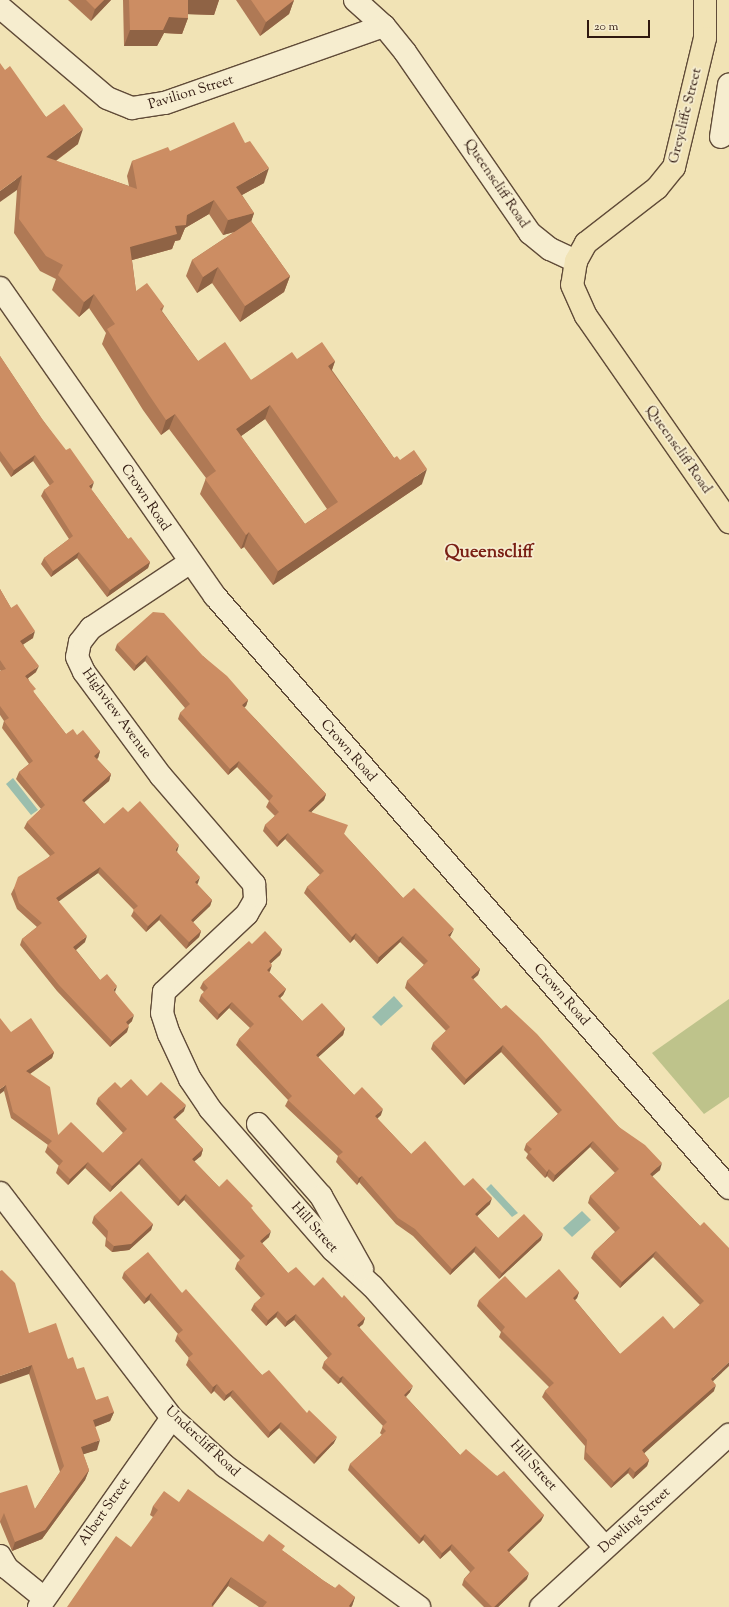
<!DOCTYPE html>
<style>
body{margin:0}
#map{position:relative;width:729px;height:1607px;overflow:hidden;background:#f1e3b5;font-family:"Sorts Mill Goudy",serif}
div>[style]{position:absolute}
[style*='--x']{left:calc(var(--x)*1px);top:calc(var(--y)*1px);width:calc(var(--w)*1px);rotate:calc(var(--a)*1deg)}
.green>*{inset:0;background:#bec38b}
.water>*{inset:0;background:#9bbead}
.roads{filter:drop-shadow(1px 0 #604b38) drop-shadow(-1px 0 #604b38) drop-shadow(0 1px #604b38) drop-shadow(0 -1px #604b38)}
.minor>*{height:22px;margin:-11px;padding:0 11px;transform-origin:11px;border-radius:11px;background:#f6edcf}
.major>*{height:22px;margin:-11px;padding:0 11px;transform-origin:11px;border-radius:11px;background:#f1e3b5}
.wall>*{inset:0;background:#af7955}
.shaded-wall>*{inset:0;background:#8f6345}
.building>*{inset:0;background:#cc8d63}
span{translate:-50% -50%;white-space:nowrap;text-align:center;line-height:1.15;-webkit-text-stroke:3.5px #f6edcf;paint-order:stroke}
.street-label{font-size:14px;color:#2f180f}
.district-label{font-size:18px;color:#7a1f14;font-weight:700}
.scale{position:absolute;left:587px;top:20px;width:63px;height:18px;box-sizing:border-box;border:2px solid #2f180f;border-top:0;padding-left:5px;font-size:12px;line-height:14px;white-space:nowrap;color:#2f180f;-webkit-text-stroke:3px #f6edcf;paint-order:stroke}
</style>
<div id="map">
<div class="green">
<div style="clip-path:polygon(729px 999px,729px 1097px,704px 1114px,652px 1053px)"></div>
</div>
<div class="water">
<div style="clip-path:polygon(13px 778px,38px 810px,31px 815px,6px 784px)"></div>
<div style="clip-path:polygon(394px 996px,403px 1006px,381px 1026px,372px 1017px)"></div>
<div style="clip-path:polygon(491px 1184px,518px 1213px,512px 1217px,486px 1189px)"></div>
<div style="clip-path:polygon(582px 1211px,591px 1220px,572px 1237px,563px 1228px)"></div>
</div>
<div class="roads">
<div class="minor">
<div style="--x:355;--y:0;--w:39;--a:42"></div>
<div style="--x:384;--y:26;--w:33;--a:51"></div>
<div style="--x:405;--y:52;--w:220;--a:55.4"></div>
<div style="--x:530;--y:233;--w:26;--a:39"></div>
<div style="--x:550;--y:249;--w:29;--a:25"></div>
<div style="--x:0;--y:7;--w:140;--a:40.4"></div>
<div style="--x:107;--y:98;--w:27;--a:22"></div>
<div style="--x:132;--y:108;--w:33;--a:-9"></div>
<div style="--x:165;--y:103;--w:232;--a:-19.4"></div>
<div style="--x:721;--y:137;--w:53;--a:-81.3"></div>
<div style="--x:0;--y:288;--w:376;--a:55.1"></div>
<div style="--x:215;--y:596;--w:784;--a:49.03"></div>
<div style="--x:189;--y:563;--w:118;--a:146.4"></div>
<div style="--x:91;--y:628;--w:18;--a:128"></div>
<div style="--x:80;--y:642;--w:15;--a:101"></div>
<div style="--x:77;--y:657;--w:17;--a:65"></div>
<div style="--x:84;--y:672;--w:129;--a:53.5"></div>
<div style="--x:161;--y:776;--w:143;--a:49.3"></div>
<div style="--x:254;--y:884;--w:16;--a:86"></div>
<div style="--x:255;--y:900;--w:16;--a:120"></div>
<div style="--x:247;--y:914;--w:114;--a:136.8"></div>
<div style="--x:164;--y:992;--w:21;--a:95"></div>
<div style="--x:162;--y:1013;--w:22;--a:72"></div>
<div style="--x:169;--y:1034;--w:50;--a:65"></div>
<div style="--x:190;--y:1079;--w:36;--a:56"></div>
<div style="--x:210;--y:1109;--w:187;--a:48.9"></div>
<div style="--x:333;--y:1250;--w:54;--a:42.8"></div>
<div style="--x:373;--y:1287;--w:348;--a:48.3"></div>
<div style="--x:258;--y:1124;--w:96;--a:48.8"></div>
<div style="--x:321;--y:1196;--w:84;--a:60.7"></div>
<div style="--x:0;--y:1193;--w:283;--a:52.6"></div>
<div style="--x:172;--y:1418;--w:72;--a:42.2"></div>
<div style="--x:225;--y:1466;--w:240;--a:36"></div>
<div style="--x:0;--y:1556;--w:14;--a:60"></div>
<div style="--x:7;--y:1568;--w:48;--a:39"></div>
<div style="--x:39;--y:1607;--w:231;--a:-54.9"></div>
<div style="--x:541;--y:1607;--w:255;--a:-42.5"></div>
</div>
<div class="major">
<div style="--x:705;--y:0;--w:38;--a:90"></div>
<div style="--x:705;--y:38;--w:133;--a:103.5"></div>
<div style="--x:674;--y:167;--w:27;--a:129"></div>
<div style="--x:657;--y:188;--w:90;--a:142.2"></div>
<div style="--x:586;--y:243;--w:21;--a:119"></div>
<div style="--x:576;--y:261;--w:24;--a:99"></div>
<div style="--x:572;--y:285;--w:34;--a:66"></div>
<div style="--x:586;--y:316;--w:251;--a:55.2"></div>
</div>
</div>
<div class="wall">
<div style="clip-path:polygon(68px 0,111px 0,91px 21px)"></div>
<div style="clip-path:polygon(123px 0,219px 0,214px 15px,188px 14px,188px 18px,182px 34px,164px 33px,157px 46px,124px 46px)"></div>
<div style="clip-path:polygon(236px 0,294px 0,289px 14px,260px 36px)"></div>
<div style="clip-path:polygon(evenodd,5px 70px,46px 117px,78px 144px,56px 161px,129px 186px,127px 176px,132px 161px,170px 151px,264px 183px,242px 195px,254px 213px,251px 221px,290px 276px,284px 292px,240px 322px,212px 283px,197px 293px,186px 276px,192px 260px,234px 232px,223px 235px,209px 214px,185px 228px,180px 240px,175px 241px,172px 249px,132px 260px,136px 291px,164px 306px,162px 311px,198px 361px,251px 380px,297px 359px,335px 361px,332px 370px,394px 458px,400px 460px,422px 484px,273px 585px,244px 547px,241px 549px,200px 494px,206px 478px,169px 429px,161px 435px,143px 410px,102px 344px,106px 333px,89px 308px,79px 317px,52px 290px,56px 279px,40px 271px,14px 233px,17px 190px,5px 70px,265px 419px,327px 509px,305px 524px,241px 436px,265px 419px)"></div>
<div style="clip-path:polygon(0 356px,42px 419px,92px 488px,91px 489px,128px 539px,150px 562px,148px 568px,107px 597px,77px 558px,51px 577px,41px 564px,44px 558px,69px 539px,41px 496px,44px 490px,50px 486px,33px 461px,11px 477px,0 461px)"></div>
<div style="clip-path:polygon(0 589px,11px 608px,33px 638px,23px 644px,36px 672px,28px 678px,34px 693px,66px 734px,77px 735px,100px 751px,98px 758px,97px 759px,111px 774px,109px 781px,84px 802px,104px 824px,128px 812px,177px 852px,198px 883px,197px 884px,212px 900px,210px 906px,193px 922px,201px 931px,199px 937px,186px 949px,159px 920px,146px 932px,131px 916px,134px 910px,98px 873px,58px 901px,85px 942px,76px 950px,100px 980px,115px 992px,132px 1021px,128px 1025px,127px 1032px,110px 1047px,57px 991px,20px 945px,22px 939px,37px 927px,17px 909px,11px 894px,14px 888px,50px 856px,24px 828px,27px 822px,41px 809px,16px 779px,19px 772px,29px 764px,2px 728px,4px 721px,0 715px,0 671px,1px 671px,0 670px)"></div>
<div style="clip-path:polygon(117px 644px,203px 656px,248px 700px,246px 706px,244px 707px,326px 794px,324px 800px,311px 812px,344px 834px,403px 898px,451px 935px,450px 937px,480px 969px,478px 975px,473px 979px,501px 1009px,619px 1127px,660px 1170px,652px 1176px,700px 1226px,714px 1391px,644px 1453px,649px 1460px,647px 1466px,633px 1479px,628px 1473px,611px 1488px,584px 1459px,585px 1446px,542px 1397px,545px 1391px,549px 1387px,499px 1337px,501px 1332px,477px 1306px,479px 1300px,526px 1298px,579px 1292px,577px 1298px,575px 1300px,620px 1354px,674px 1329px,700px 1305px,653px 1257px,620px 1288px,591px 1258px,594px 1252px,615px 1232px,588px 1203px,590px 1196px,615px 1173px,590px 1147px,553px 1182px,547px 1176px,545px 1178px,526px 1158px,528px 1154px,524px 1150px,526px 1144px,558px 1114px,501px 1052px,464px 1085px,431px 1049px,433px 1043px,446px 1031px,405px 988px,407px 981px,424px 965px,400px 942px,377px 964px,354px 939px,350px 943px,304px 893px,307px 887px,320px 875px,285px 839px,277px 847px,263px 831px,265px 825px,275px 816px,266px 807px,269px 801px,237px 767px,228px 775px,178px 719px,180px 713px,185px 708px,145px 661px,134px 671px,115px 650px)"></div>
<div style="clip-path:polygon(252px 944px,282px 949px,280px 955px,271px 963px,270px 971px,269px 972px,286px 989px,283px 995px,280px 998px,302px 1021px,345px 1028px,343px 1035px,318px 1057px,354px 1095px,381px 1115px,377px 1118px,411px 1154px,464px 1186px,490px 1204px,477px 1216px,498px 1238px,541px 1240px,499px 1279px,474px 1252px,450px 1275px,413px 1236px,396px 1224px,359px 1182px,357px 1185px,336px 1162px,338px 1156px,285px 1106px,288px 1100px,236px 1045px,239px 1039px,250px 1028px,229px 1008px,217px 1020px,199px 1001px,201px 995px,204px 992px,200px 988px,203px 982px)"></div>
<div style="clip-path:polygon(11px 1032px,54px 1052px,52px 1058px,30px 1074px,58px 1135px,103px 1153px,123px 1133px,96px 1104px,98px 1098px,121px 1088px,147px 1096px,184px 1111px,175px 1119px,203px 1149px,201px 1156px,194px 1161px,219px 1187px,252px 1209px,269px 1237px,262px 1243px,288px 1273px,314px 1286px,342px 1298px,365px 1318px,363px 1324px,359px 1327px,410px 1392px,406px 1397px,460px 1455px,497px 1476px,544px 1515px,541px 1521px,509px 1552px,527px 1579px,498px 1607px,484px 1607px,462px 1585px,464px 1579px,470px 1572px,450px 1550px,440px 1559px,423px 1540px,419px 1544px,348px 1470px,350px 1464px,382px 1435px,380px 1433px,383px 1426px,341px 1382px,338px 1384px,322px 1368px,324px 1362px,328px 1358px,294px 1320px,285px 1327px,276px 1317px,266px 1326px,251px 1310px,254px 1304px,261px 1298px,235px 1269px,237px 1263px,240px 1260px,184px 1200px,178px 1206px,139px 1164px,110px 1192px,85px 1168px,68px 1185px,56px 1173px,58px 1167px,59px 1166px,45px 1152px,48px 1145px,11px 1118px,4px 1091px)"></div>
<div style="clip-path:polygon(94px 1216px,153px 1224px,151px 1230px,129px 1250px,112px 1252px,105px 1246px,106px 1238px,92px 1223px)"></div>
<div style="clip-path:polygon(124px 1272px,182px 1293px,262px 1375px,334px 1443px,314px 1464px,279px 1428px,268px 1438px,230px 1396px,224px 1401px,214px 1391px,211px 1394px,186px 1365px,189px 1358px,175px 1341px,177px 1335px,178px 1334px,149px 1300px,144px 1304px,122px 1278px)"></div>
<div style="clip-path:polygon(29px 1333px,68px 1359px,77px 1369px,96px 1400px,114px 1412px,110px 1421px,95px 1427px,97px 1450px,83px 1454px,89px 1470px,85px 1480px,42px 1539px,12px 1551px,0 1522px,0 1493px,35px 1509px,60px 1472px,29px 1374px)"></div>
<div style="clip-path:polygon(179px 1502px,263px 1542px,283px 1551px,324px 1581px,335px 1588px,355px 1597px,352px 1606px,351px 1607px,259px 1607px,228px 1586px,213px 1606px,153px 1517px,150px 1515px,153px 1506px)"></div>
</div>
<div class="shaded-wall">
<div style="clip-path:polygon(104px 0,111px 0,91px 21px,95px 9px)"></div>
<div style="clip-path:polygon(188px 0,219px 0,214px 15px,182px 14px)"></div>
<div style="clip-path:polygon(294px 0,289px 14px,260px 36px,266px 22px)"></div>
<div style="clip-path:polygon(169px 17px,188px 18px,182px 34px,164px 33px,157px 46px,124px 46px,130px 30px)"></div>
<div style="clip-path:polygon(83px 129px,78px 144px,40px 172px,46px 157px)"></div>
<div style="clip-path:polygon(269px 168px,264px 183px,231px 201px,236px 187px)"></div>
<div style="clip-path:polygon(22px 175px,17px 190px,0 202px,0 191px)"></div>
<div style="clip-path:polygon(214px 200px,209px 214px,185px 228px,180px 240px,175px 241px,172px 249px,125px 262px,130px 247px,175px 226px,187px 215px)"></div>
<div style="clip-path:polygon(254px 213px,249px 228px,223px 235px,228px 220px)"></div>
<div style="clip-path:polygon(218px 267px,212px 283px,197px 293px,203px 277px)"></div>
<div style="clip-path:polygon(290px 276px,284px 292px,240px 322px,245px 306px)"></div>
<div style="clip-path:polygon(94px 294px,89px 308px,79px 317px,84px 302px)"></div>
<div style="clip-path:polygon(335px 361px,330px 375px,328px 366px)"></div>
<div style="clip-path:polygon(270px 405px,265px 419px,230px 444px,236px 429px)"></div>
<div style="clip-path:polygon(175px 414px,169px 429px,161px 435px,166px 420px)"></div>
<div style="clip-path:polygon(35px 455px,33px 461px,11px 477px,14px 470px)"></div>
<div style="clip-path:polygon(427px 469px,422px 484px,273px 585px,278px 571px)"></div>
<div style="clip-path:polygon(94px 482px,92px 488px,86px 492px,89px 486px)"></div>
<div style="clip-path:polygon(249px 532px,244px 547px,241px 549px,246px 535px)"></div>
<div style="clip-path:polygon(79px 552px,77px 558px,51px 577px,53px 571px)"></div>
<div style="clip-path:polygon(150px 562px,148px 568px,107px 597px,110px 590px)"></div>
<div style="clip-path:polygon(35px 631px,33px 638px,18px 648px,20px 641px)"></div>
<div style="clip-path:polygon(147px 655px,145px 661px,134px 671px,136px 665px)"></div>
<div style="clip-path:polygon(39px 666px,36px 672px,23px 682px,25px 676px)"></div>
<div style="clip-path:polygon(248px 700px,246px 706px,240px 711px,242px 705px)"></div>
<div style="clip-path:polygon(100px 751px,98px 758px,92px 762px,94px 756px)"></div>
<div style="clip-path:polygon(239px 761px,237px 767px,228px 775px,230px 769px)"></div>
<div style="clip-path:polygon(111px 774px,109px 781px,80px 806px,82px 800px)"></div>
<div style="clip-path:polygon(326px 794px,324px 800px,306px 817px,308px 811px)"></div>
<div style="clip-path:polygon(288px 833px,285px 839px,277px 847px,279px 841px)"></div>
<div style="clip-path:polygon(179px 845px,177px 852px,175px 850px)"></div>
<div style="clip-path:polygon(100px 867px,98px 873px,54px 905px,56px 898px)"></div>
<div style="clip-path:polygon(200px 877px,198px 883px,193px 888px,195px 882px)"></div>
<div style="clip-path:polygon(212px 900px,210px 906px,188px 927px,191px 920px)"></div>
<div style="clip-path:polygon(161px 914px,159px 920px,146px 932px,148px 926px)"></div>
<div style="clip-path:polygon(454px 929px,451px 935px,446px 941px,448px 935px)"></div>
<div style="clip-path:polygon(201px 931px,199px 937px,186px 949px,189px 942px)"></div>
<div style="clip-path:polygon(356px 933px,354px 939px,350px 943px,352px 937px)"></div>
<div style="clip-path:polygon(87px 936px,85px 942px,71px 954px,73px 947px)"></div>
<div style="clip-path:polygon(403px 936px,400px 942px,377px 964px,379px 957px)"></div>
<div style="clip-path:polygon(282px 949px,280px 955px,267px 967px,269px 961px)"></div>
<div style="clip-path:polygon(272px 965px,270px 971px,265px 976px,267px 970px)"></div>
<div style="clip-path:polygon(480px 969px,478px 975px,469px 983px,471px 977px)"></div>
<div style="clip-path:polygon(117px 986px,115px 992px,113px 990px)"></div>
<div style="clip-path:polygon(286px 989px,283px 995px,276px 1002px,278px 996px)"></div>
<div style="clip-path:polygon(232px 1002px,229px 1008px,217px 1020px,219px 1014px)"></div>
<div style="clip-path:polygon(134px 1015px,132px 1021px,124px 1029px,126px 1022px)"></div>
<div style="clip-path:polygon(129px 1026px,127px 1032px,110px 1047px,112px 1041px)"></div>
<div style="clip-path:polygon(345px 1028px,343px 1035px,314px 1061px,316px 1055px)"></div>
<div style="clip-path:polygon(503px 1045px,501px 1052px,464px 1085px,466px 1079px)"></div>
<div style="clip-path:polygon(54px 1052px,52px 1058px,24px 1078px,26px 1071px)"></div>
<div style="clip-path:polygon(6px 1085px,4px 1091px,0 1094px,0 1089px)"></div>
<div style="clip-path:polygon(186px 1105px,184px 1111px,171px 1123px,173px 1117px)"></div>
<div style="clip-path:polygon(383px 1109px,381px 1115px,373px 1123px,375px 1116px)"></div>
<div style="clip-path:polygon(593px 1141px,590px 1147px,553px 1182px,555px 1175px)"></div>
<div style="clip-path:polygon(203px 1149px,201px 1156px,190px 1165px,192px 1159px)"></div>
<div style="clip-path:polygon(142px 1158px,139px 1164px,110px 1192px,112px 1186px)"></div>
<div style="clip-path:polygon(88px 1162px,85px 1168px,68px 1185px,70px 1179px)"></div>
<div style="clip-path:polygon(662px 1163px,660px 1170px,648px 1180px,650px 1174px)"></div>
<div style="clip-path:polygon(549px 1169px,547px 1176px,545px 1178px,547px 1172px)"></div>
<div style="clip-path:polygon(362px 1176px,359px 1182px,357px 1185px,359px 1178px)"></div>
<div style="clip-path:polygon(186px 1194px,184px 1200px,178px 1206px,180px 1200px)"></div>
<div style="clip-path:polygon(492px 1198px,490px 1204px,473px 1220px,475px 1214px)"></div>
<div style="clip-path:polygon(153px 1224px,151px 1230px,129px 1250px,112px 1252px,114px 1246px)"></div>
<div style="clip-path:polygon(271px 1231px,269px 1237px,258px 1247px,260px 1241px)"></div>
<div style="clip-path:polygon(543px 1234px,541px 1240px,499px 1279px,502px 1273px)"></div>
<div style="clip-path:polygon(476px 1246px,474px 1252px,450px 1275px,452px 1269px)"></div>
<div style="clip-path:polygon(656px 1251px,653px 1257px,620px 1288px,622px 1282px)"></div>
<div style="clip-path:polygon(579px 1292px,577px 1298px,571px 1304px,573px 1298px)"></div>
<div style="clip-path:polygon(151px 1293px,149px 1300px,144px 1304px,146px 1298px)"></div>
<div style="clip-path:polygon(278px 1311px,276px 1317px,266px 1326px,268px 1320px)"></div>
<div style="clip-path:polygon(296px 1314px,294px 1320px,285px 1327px,287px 1321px)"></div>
<div style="clip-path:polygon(365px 1318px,363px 1324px,355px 1331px,357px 1325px)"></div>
<div style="clip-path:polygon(729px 1362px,729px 1366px,709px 1385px,711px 1379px)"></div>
<div style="clip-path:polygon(32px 1365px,29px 1374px,0 1384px,0 1376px)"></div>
<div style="clip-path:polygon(343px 1376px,341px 1382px,338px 1384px,340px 1378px)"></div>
<div style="clip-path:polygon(217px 1384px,214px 1391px,211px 1394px,213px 1387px)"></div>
<div style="clip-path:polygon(716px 1385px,714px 1391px,640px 1457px,642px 1450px)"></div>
<div style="clip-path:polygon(413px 1386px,410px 1392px,401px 1401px,404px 1395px)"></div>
<div style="clip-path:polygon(233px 1390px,230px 1396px,224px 1401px,226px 1395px)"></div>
<div style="clip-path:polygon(114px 1412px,110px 1421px,89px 1429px,93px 1420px)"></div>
<div style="clip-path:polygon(281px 1422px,279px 1428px,268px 1438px,270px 1432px)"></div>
<div style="clip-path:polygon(337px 1437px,334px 1443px,314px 1464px,317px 1457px)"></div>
<div style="clip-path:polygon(100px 1440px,97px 1450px,78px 1456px,81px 1447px)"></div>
<div style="clip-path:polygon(649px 1460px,647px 1466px,633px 1479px,635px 1472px)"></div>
<div style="clip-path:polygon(630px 1467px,628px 1473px,611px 1488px,614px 1482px)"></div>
<div style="clip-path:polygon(89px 1470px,85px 1480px,42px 1539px,12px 1551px,15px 1542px)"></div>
<div style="clip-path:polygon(544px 1515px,541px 1521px,505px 1556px,507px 1550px)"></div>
<div style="clip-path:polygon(425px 1534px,423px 1540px,419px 1544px,421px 1538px)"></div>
<div style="clip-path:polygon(452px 1544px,450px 1550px,440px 1559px,442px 1553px)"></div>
<div style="clip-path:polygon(529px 1573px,527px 1579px,498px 1607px,494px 1607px)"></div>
<div style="clip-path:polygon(231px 1577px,228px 1586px,212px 1607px,211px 1605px)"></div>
<div style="clip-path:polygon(355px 1597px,352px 1606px,351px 1607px,348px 1607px)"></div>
</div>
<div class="building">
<div style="clip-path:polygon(86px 0,104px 0,95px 9px)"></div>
<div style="clip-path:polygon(129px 0,188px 0,188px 18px,169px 17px,163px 30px,130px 30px)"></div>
<div style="clip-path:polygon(251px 0,294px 0,266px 22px)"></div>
<div style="clip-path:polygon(evenodd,0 63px,5px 70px,10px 66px,46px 117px,64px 104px,83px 129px,46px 157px,137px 189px,132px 161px,168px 147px,170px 151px,234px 122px,245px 143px,250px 141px,269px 168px,236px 187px,254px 213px,228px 220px,214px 200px,187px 215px,186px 225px,175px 226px,177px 234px,130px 247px,136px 291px,147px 283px,164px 306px,160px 309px,198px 361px,225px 342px,251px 380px,292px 352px,297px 359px,322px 342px,335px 361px,328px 366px,394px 458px,397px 456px,400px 460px,414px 450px,427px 469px,278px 571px,249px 532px,246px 535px,205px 479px,216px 471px,175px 414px,166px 420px,149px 395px,107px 329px,115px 324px,94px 294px,84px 302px,58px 275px,63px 265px,46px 256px,19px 219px,22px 175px,0 191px,0 63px,270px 405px,338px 502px,305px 524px,236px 429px,270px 405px)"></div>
<div style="clip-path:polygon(251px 221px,290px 276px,245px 306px,218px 267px,203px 277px,192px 260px)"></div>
<div style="clip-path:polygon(0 356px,42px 419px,66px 450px,70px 448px,94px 482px,89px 486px,128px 539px,131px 537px,150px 562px,110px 590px,79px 552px,53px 571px,44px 558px,73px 536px,44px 490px,54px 482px,35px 455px,14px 470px,0 451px)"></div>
<div style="clip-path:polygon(0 589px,11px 608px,17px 604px,35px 631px,20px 641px,39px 666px,25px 676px,36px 689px,33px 691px,66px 734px,73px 729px,77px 735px,83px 730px,100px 751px,94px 756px,111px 774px,82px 800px,104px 824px,123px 807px,128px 812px,140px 801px,179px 845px,175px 850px,200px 877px,195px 882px,212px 900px,191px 920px,201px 931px,189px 942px,161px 914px,148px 926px,133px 910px,138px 906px,100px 867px,56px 898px,87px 936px,73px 947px,100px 980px,107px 974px,117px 986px,113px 990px,134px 1015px,126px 1022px,129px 1026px,112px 1041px,59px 985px,22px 939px,42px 923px,19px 903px,14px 888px,18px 877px,55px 853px,27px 822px,45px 805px,19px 772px,33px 761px,4px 721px,9px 718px,0 706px,0 671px,6px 669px,0 660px)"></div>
<div style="clip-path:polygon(153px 612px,164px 613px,203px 656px,227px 676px,248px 700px,242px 705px,326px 794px,308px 811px,348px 825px,344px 834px,403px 898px,414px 888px,454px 929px,448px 935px,480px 969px,471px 977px,501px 1009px,506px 1005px,537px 1034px,619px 1127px,645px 1145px,662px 1163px,650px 1174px,700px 1226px,704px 1222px,729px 1248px,729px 1362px,711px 1379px,716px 1385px,642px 1450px,649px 1460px,635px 1472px,630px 1467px,614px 1482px,586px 1452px,587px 1440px,545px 1391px,554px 1383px,502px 1331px,505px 1327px,479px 1300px,505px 1276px,526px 1298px,559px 1269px,579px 1292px,573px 1298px,620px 1354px,663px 1316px,674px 1329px,704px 1301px,656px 1251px,622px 1282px,594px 1252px,620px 1228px,590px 1196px,619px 1169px,593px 1141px,555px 1175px,549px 1169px,547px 1172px,529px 1152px,532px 1149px,526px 1144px,562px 1110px,503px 1045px,466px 1079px,433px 1043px,450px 1027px,407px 981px,428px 961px,403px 936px,379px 957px,356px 933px,352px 937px,307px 887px,324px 871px,288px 833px,279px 841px,265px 825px,279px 812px,269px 801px,273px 796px,239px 761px,230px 769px,180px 713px,190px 704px,147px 655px,136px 665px,117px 644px)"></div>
<div style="clip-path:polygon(265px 931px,282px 949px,269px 961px,272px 965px,267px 970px,286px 989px,278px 996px,302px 1021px,322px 1003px,345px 1028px,316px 1055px,354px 1095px,362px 1087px,383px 1109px,375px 1116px,411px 1154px,425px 1141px,464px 1186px,473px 1178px,492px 1198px,475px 1214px,498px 1238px,524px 1214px,543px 1234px,502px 1273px,476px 1246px,452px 1269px,415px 1229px,398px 1218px,362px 1176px,359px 1178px,338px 1156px,343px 1152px,288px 1100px,292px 1096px,239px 1039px,254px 1024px,232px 1002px,219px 1014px,201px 995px,208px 988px,203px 982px,249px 941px,252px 944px)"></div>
<div style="clip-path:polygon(0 1018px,11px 1032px,31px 1018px,54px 1052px,26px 1071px,50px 1087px,58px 1135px,71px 1122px,103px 1153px,127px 1129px,98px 1098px,115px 1082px,121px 1088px,131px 1079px,147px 1096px,161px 1082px,186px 1105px,173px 1117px,203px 1149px,192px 1159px,219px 1187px,227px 1179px,253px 1206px,251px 1208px,271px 1231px,260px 1241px,288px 1273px,296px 1267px,314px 1286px,323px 1277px,342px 1298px,344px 1295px,365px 1318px,357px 1325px,413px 1386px,404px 1395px,460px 1455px,466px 1449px,497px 1476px,504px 1471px,544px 1515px,507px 1550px,529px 1573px,494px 1607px,492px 1607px,464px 1579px,475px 1568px,452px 1544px,442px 1553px,425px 1534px,421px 1538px,350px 1464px,386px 1431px,382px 1427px,387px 1422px,343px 1376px,340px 1378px,324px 1362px,332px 1354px,296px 1314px,287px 1321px,278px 1311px,268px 1320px,254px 1304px,265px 1294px,237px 1263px,245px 1256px,186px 1194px,180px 1200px,142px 1158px,112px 1186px,88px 1162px,70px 1179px,58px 1167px,63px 1161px,47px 1146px,52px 1141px,13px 1112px,6px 1085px,0 1089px)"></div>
<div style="clip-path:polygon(121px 1191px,153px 1224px,131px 1244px,114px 1246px,107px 1240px,108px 1231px,94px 1216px)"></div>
<div style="clip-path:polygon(148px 1252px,182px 1293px,186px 1289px,262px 1375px,269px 1370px,307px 1413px,309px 1410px,337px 1437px,317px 1457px,281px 1422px,270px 1432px,233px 1390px,226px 1395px,217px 1384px,213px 1387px,188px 1358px,193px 1354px,177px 1335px,183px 1330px,151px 1293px,146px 1298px,124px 1272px)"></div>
<div style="clip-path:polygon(2px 1270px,15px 1283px,29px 1333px,56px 1323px,68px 1359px,73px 1357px,77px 1369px,84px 1367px,96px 1400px,108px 1396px,114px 1412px,93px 1420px,100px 1440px,81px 1447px,89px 1470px,45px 1530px,15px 1542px,4px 1513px,0 1522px,0 1493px,27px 1485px,35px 1509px,64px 1466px,32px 1365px,0 1376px,0 1271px)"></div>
<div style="clip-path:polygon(188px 1489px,263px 1542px,269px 1534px,285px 1546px,282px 1550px,324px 1581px,335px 1588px,339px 1584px,355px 1597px,349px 1606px,350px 1607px,263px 1607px,267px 1602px,231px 1577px,211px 1605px,214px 1607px,67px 1607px,116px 1536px,131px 1547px,158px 1510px,153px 1506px,164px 1491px,179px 1502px)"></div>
</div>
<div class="street-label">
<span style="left:191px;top:93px;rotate:-17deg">Pavilion Street</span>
<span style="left:686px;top:116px;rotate:-76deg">Greycliffe Street</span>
<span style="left:496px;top:184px;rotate:56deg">Queenscliff Road</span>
<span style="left:678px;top:450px;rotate:55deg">Queenscliff Road</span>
<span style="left:145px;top:498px;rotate:56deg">Crown Road</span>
<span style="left:116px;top:714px;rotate:54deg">Highview Avenue</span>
<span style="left:348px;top:751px;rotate:49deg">Crown Road</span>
<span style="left:561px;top:995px;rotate:49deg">Crown Road</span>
<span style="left:314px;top:1228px;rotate:48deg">Hill Street</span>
<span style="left:202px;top:1442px;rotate:43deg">Undercliff Road</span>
<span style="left:533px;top:1466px;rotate:48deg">Hill Street</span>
<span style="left:105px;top:1512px;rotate:-55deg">Albert Street</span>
<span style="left:635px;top:1521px;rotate:-42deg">Dowling Street</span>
</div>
<div class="district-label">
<span style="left:489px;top:553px">Queenscliff</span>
</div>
<div class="scale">20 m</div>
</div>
